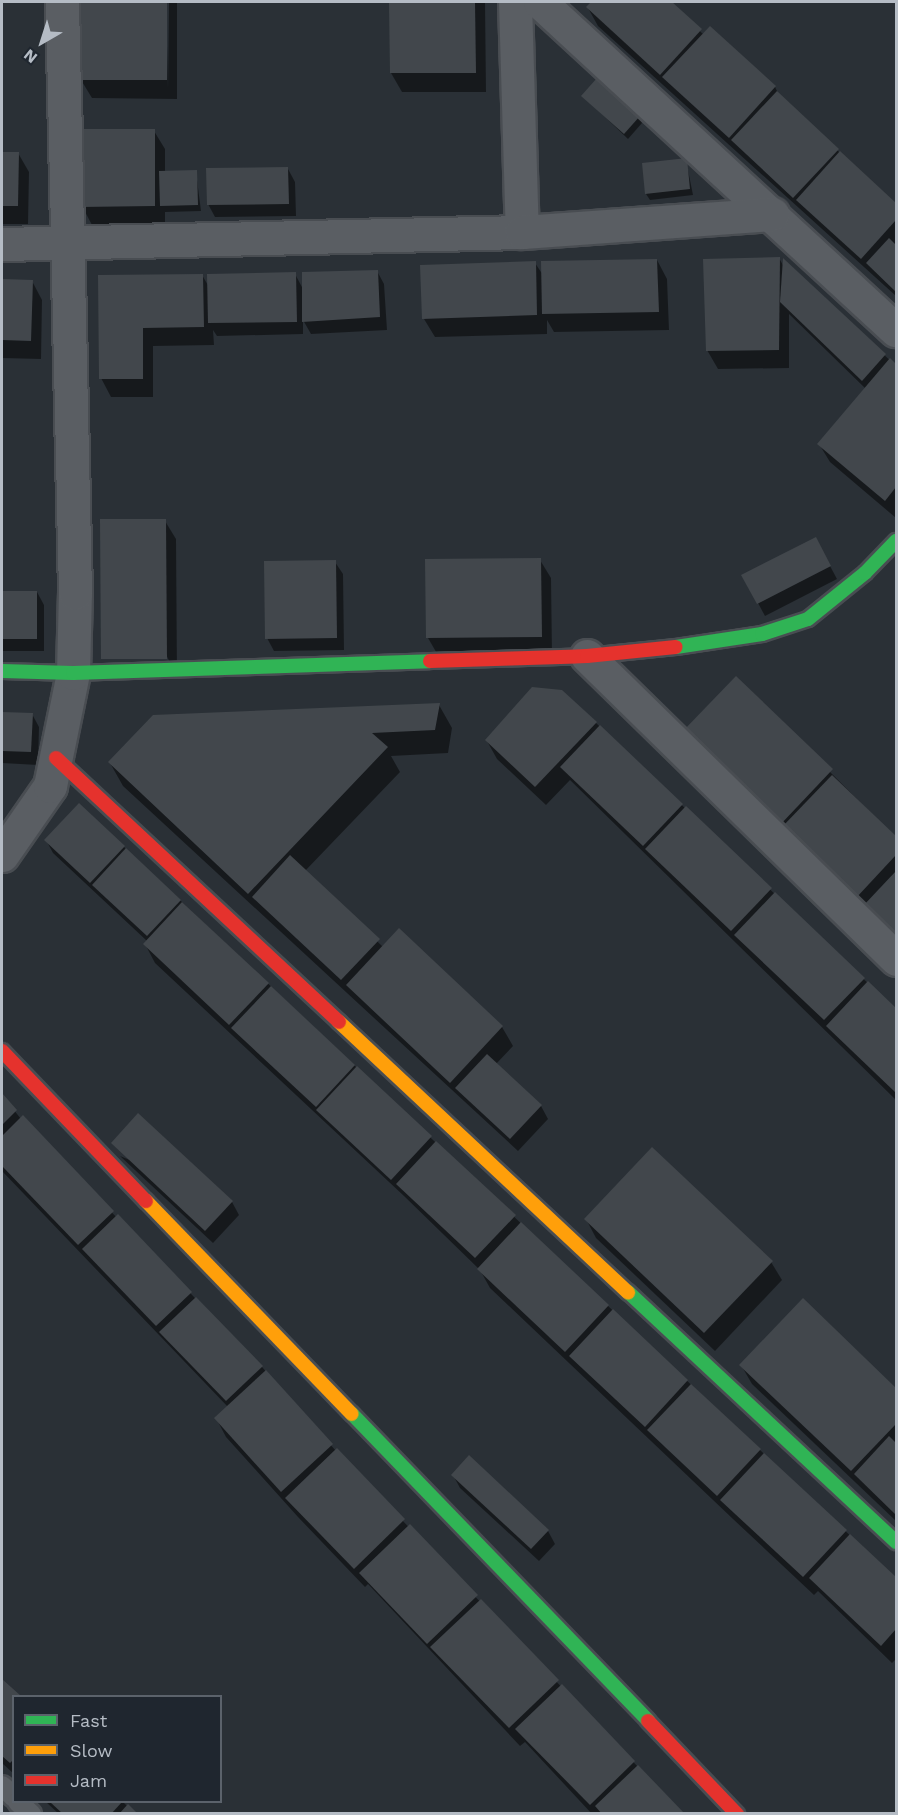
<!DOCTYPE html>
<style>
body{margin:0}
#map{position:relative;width:898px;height:1815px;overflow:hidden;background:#2a3036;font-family:"Work Sans",sans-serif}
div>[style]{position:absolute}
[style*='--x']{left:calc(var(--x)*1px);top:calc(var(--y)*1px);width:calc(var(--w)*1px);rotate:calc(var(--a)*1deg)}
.shadow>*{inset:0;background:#0007}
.building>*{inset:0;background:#42474c}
.roads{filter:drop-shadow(2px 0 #494d52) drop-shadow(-2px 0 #494d52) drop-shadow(0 2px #494d52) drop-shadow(0 -2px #494d52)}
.lane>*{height:20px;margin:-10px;padding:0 10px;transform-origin:10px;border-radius:10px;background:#5a5e63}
.street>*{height:33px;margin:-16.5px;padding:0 16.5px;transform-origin:16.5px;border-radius:16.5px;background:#5a5e63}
.fast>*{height:14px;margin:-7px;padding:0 7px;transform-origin:7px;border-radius:7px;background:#30b455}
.slow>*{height:14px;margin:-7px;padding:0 7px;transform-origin:7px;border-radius:7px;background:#ff9f0a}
.jam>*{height:14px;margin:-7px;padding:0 7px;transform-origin:7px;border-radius:7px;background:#e5322d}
span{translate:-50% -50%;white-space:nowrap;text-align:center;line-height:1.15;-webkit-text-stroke:6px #1f262f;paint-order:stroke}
.frame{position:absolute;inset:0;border:3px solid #b5bcc5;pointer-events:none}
.legend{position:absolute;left:12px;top:1695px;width:210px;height:108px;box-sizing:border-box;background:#1f262f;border:2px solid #5b626b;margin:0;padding:8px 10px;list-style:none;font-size:18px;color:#b5bcc5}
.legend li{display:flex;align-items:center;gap:12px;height:30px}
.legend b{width:30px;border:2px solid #5b626b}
.north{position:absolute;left:12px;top:12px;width:60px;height:60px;-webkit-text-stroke:4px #1f262f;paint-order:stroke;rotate:219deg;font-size:16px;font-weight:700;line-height:24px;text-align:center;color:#b5bcc5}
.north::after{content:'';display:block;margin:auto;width:21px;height:27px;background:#b5bcc5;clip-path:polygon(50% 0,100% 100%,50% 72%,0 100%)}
</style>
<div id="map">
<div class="shadow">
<div style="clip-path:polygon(82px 2px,166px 2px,168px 88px,169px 2px,177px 2px,177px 99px,92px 98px,81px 80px)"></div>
<div style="clip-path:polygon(390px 2px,485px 2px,486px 92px,402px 92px,391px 73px)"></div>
<div style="clip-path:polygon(593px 2px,669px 2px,704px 35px,775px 87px,780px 97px,896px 205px,896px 296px,598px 26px,588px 8px)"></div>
<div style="clip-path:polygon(583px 96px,639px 117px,642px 123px,628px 139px)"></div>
<div style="clip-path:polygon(154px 131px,165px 149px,165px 173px,196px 172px,201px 211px,165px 212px,165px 225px,92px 225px,82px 206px)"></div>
<div style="clip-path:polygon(2px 153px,18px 153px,29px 172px,28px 224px,2px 224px)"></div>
<div style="clip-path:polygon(686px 160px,693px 195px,650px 200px,646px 194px)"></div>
<div style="clip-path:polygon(288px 169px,295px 182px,296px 216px,215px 217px,208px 204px)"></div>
<div style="clip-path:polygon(779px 258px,784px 267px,784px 261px,896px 366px,896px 518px,830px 462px,819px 444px,866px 389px,789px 314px,789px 368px,718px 369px,707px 350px)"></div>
<div style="clip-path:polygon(657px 260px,667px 279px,669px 330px,554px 332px,547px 320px,547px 334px,435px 337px,424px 319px,535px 263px,543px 275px)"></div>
<div style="clip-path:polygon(377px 271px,384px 284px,387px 330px,311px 334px,303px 320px,303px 334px,217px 336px,213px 330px,214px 345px,153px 346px,153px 397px,111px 397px,101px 378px,99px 277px,202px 275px,209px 287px,295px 274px,303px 289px)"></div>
<div style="clip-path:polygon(2px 280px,32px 281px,42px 300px,41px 359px,2px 358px)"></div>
<div style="clip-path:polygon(101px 521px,165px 521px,176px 539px,177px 677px)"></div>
<div style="clip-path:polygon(822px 551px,837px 579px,765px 616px,758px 603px)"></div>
<div style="clip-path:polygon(540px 560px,551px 578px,552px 655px,439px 657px,428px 638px,426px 561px)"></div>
<div style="clip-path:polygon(335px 562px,343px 574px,344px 650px,274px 651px,267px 638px)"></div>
<div style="clip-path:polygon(2px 592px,37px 592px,44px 605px,44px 651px,2px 651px)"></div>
<div style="clip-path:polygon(736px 678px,896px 838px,896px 944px,695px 751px)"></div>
<div style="clip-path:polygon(439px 705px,452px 728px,448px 753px,391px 756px,400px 772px,305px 871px,383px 947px,399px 930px,502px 1027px,513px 1046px,496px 1064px,541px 1106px,548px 1119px,518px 1151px,123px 786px,110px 763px)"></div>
<div style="clip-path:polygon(2px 713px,32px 714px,39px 727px,38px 765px,2px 763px)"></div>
<div style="clip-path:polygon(596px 723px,896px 1010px,896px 1100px,570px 780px,546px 805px,497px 759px,487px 741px)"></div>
<div style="clip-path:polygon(46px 840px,124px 847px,896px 1579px,896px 1659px,892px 1663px,818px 1591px,814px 1595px,733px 1519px,490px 1288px,480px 1270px,404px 1196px,155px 963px,145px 944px,147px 941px,53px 853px)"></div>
<div style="clip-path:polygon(2px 1095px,21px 1119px,262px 1367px,336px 1451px,683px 1814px,592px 1814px,525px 1742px,520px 1746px,368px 1584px,365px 1587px,298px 1517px,226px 1437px,216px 1418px,228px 1407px,2px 1171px)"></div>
<div style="clip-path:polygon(120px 1156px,232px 1202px,239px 1215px,213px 1243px)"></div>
<div style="clip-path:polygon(586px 1219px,771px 1262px,782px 1280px,715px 1351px,596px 1238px)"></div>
<div style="clip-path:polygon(803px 1300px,896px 1390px,896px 1521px,752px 1384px,741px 1365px)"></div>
<div style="clip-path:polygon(453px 1475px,548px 1531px,555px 1544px,539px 1561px,460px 1488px)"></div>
<div style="clip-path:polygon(2px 1681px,19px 1696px,14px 1696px,14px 1774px,2px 1763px)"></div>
<div style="clip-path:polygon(46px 1802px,123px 1802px,135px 1814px,59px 1814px)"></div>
</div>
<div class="building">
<div style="clip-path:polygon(80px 2px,167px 2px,167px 80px,80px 80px)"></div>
<div style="clip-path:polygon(389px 2px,475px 2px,476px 73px,390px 73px)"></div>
<div style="clip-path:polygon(591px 2px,672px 2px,702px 29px,660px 75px,586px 7px)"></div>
<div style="clip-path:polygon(710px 26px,776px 86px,729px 138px,662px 77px)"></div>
<div style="clip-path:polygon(597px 78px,640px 116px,624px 134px,581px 96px)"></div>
<div style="clip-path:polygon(777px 91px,839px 149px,793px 198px,731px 140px)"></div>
<div style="clip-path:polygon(80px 129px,155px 129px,155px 206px,80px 207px)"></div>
<div style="clip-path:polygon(840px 151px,896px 203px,896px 220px,861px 259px,796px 200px)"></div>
<div style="clip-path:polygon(2px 152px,19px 152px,18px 206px,2px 206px)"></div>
<div style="clip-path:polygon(687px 158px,690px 189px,645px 194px,642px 163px)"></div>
<div style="clip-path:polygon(288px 167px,289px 204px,207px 205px,206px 168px)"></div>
<div style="clip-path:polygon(197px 170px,198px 205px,160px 206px,159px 171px)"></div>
<div style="clip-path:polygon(889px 238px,896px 245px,896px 292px,866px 263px)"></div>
<div style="clip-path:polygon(780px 257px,779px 350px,706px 351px,703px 259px)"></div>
<div style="clip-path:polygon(783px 258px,886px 354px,862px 381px,780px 302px)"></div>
<div style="clip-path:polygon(657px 259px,659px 312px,542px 314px,541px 261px)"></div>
<div style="clip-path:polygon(536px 261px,537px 315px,422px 319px,420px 265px)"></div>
<div style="clip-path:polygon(378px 270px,380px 317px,302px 322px,302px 272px)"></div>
<div style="clip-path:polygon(296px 272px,297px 322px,208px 323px,207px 274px)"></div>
<div style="clip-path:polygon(203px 274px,204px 327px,143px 328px,143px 379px,99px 379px,98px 275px)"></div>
<div style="clip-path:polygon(2px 279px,33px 280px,31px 341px,2px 340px)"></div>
<div style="clip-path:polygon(890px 358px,896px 364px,896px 487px,885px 501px,817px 444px)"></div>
<div style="clip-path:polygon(100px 519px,166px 519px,167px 659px,101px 659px)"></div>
<div style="clip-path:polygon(816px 537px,831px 566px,757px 604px,741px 575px)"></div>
<div style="clip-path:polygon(541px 558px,542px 637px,426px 638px,425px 559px)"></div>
<div style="clip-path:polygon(336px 560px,337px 638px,265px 639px,264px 561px)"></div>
<div style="clip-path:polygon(2px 591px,37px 591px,37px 639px,2px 639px)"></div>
<div style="clip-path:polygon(736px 676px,833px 769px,780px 825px,682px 732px)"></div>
<div style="clip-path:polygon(532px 687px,562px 690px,597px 722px,535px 787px,485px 740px)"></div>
<div style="clip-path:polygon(440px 703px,435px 730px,372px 733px,388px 747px,248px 894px,108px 762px,153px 715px)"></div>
<div style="clip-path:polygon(2px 712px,33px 713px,31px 752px,2px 751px)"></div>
<div style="clip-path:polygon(600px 725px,683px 804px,643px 846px,560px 767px)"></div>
<div style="clip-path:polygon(832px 775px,896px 836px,896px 855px,856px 898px,782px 827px)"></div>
<div style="clip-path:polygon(79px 803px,125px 846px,90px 883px,44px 840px)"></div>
<div style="clip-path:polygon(686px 806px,772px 888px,731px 931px,645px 849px)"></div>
<div style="clip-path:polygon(126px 848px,181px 900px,147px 936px,92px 885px)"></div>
<div style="clip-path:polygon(290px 855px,380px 939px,341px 980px,252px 897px)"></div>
<div style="clip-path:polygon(896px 871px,896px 937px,863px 906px)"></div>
<div style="clip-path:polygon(775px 892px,865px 978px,824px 1020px,734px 935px)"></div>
<div style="clip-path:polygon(182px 902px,269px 983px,229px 1025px,143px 944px)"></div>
<div style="clip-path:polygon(399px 928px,503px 1026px,450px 1083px,346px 985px)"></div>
<div style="clip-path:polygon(868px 981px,896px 1008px,896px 1093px,826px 1026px)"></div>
<div style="clip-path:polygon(271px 986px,355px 1065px,316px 1107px,231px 1028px)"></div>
<div style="clip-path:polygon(487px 1054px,542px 1105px,510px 1139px,455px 1088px)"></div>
<div style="clip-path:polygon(357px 1066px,432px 1136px,391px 1180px,316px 1110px)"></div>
<div style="clip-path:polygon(2px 1093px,17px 1110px,2px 1125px)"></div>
<div style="clip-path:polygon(138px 1113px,233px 1201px,205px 1231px,111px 1143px)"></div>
<div style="clip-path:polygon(23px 1115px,114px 1211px,78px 1245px,2px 1166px,2px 1136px)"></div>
<div style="clip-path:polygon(436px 1141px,516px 1215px,475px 1258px,396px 1184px)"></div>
<div style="clip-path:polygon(652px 1147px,773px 1261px,704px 1333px,584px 1219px)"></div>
<div style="clip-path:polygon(118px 1214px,192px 1292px,156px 1326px,82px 1249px)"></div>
<div style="clip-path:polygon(521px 1222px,609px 1305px,565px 1352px,477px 1269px)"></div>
<div style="clip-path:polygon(196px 1297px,263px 1366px,226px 1401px,159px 1332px)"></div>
<div style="clip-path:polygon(803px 1298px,896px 1388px,896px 1424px,851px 1471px,739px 1365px)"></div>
<div style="clip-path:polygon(613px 1309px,688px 1380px,645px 1427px,569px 1356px)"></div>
<div style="clip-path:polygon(266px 1370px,333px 1444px,281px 1492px,214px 1418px)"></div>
<div style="clip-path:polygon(691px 1384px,761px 1449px,717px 1496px,647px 1430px)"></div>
<div style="clip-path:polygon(889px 1436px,896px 1443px,896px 1515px,854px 1474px)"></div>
<div style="clip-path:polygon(337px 1448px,405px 1519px,354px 1569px,285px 1498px)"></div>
<div style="clip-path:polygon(764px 1453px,847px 1530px,803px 1577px,720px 1500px)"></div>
<div style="clip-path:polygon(469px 1455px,549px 1530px,531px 1549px,451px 1475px)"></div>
<div style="clip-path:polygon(410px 1524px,478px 1595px,427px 1644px,359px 1573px)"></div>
<div style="clip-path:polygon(850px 1534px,896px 1577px,896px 1629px,881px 1646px,809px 1578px)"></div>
<div style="clip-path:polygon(481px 1599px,559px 1680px,509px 1728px,430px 1647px)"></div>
<div style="clip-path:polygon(2px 1679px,21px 1696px,14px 1696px,14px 1759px,10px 1763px,2px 1756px)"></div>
<div style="clip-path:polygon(562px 1684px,635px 1761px,590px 1805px,515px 1729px)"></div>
<div style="clip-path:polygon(638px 1765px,685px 1814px,602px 1814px,595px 1806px)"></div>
<div style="clip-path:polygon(50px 1802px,122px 1802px,111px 1814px,63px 1814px)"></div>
<div style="clip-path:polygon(128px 1804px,138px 1814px,119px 1814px)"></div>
</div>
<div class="roads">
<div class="lane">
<div style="--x:2;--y:1786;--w:16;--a:43"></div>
<div style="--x:18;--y:1802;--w:18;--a:43"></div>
</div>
<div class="street">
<div style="--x:515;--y:2;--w:230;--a:88.3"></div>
<div style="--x:540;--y:2;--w:484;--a:42.7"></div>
<div style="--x:2;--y:244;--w:520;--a:-1.32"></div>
<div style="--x:522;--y:232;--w:251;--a:-4.1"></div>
<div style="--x:587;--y:656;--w:433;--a:44.4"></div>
<div style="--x:2;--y:855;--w:84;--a:-55.2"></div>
<div style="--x:50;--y:786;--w:115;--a:-78.5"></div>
<div style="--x:73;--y:673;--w:80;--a:-88.6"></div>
<div style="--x:75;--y:593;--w:591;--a:-91.26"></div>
</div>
<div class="fast">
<div style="--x:676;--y:647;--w:87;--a:-8.6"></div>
<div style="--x:762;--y:634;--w:48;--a:-18.1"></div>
<div style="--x:808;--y:619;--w:73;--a:-38.9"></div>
<div style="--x:865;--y:573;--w:45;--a:-45.9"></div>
<div style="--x:2;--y:671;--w:71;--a:1.6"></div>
<div style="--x:73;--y:673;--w:357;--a:-1.9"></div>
<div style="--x:628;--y:1292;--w:367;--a:43"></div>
<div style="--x:352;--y:1414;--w:426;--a:46"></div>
</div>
<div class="slow">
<div style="--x:339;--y:1022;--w:396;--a:43.1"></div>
<div style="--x:146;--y:1201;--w:296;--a:46"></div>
</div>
<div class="jam">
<div style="--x:430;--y:661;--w:157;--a:-1.8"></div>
<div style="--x:587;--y:656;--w:89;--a:-5.8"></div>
<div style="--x:56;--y:758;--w:387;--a:43"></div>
<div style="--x:2;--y:1051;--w:208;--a:46.2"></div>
<div style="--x:648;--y:1721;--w:129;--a:46.3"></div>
</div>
</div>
<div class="frame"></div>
<ul class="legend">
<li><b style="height:8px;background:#30b455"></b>Fast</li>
<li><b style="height:8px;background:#ff9f0a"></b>Slow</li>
<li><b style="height:8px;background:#e5322d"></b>Jam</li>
</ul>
<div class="north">N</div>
</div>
